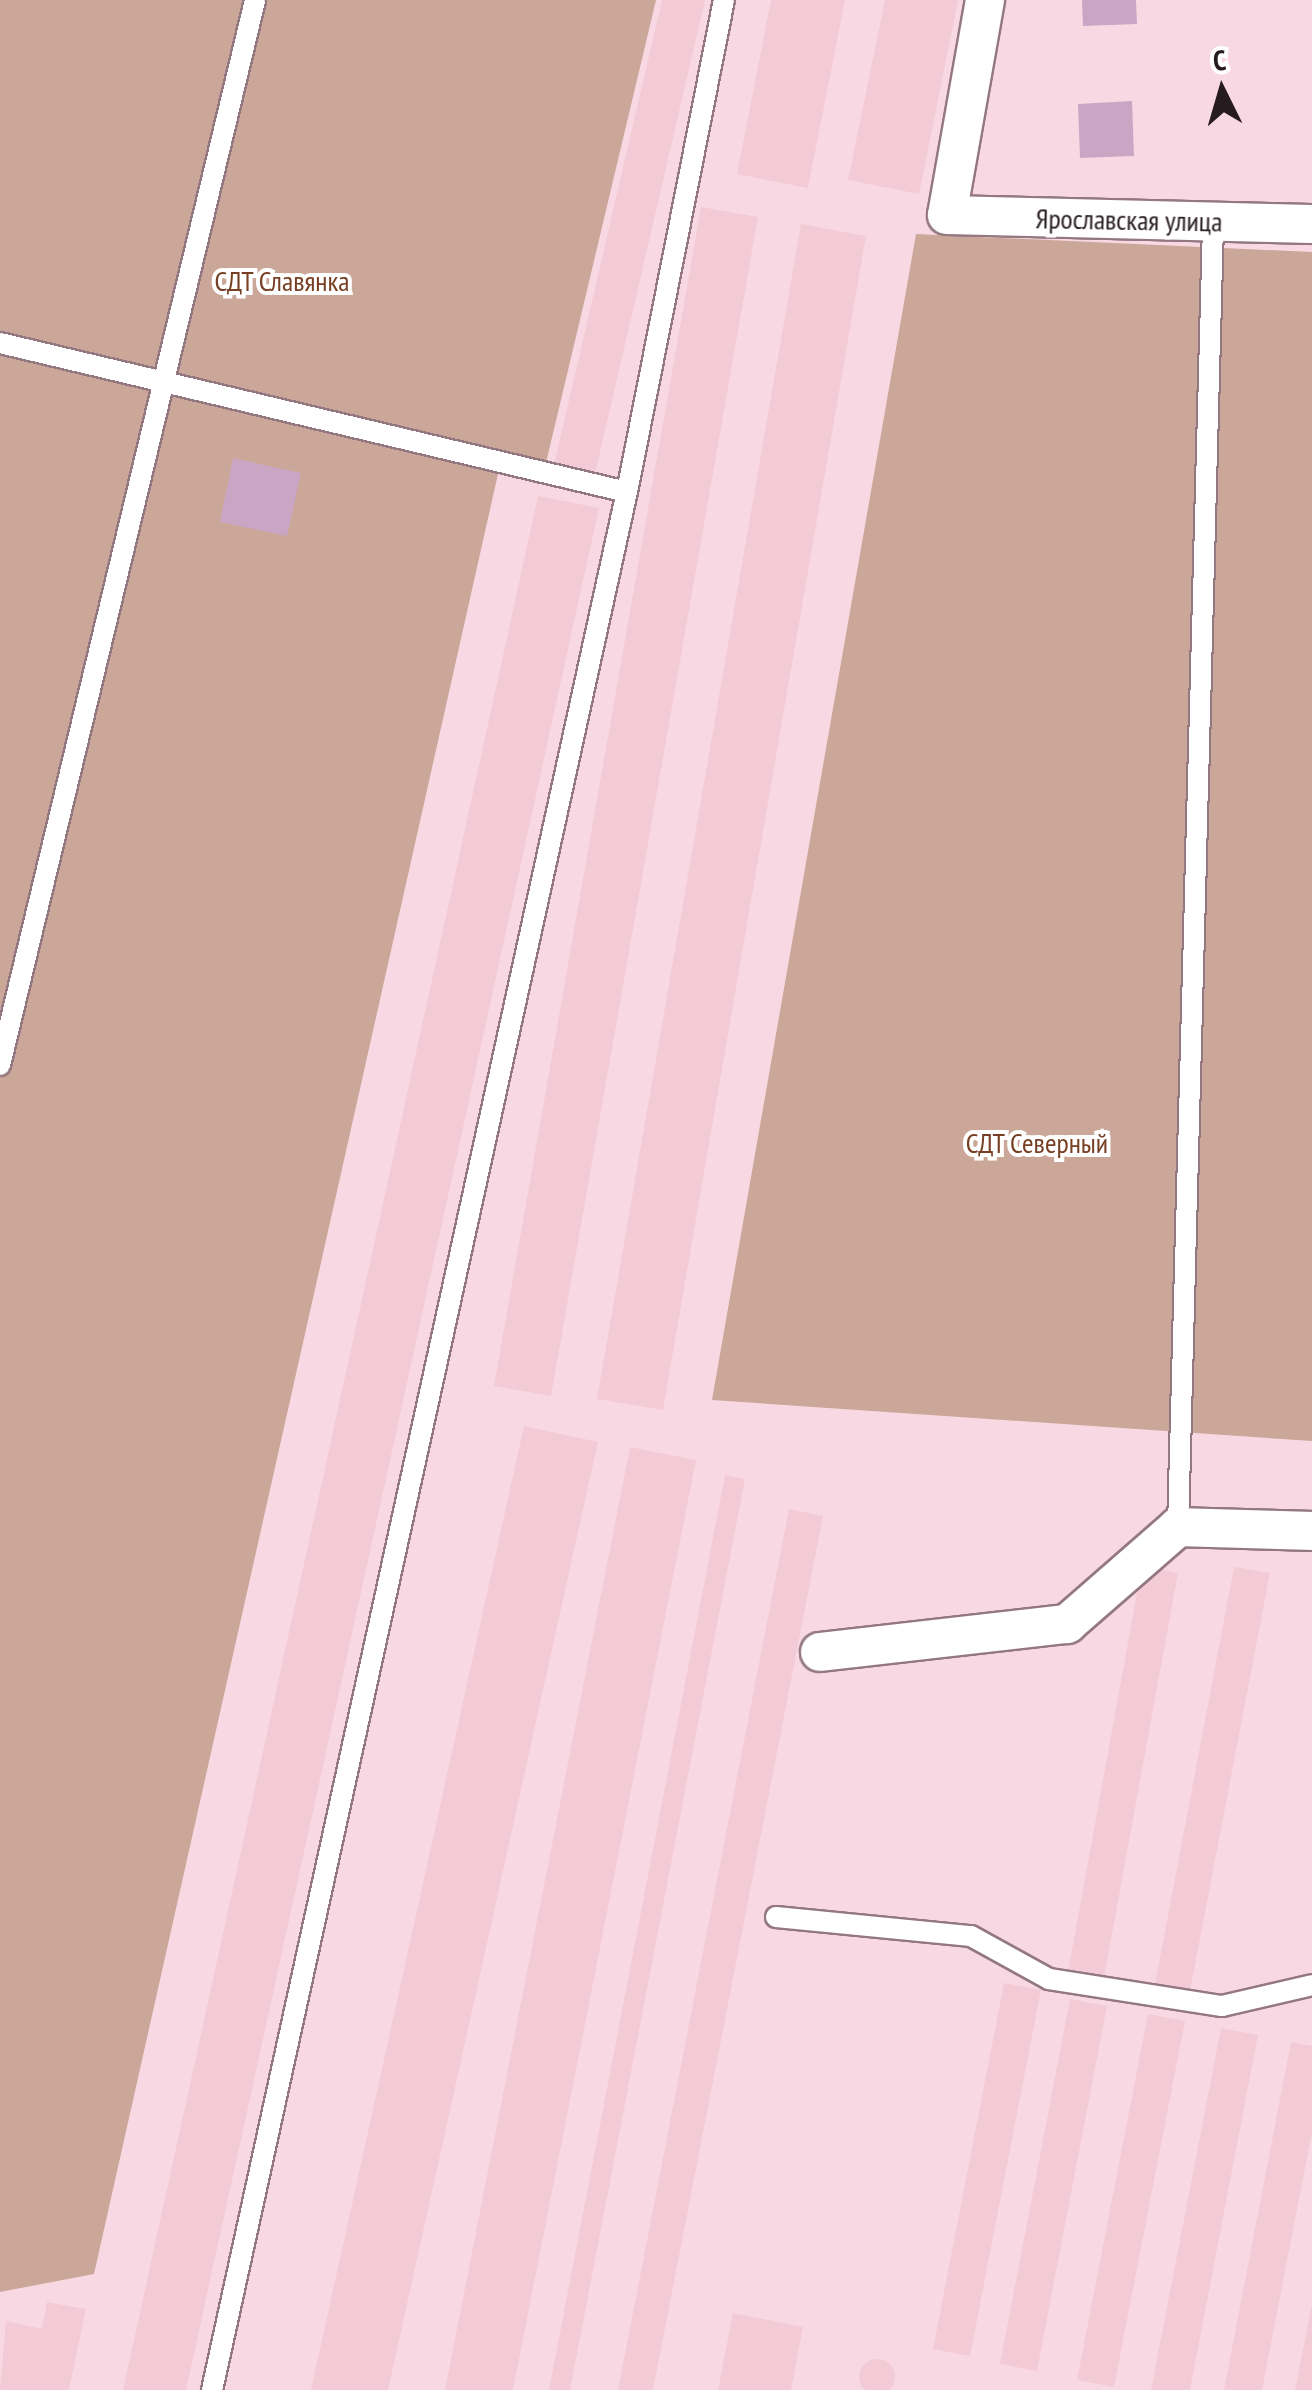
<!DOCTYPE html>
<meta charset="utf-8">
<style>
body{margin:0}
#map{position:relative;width:1312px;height:2390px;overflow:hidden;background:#f8d9e3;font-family:"PT Sans Narrow",sans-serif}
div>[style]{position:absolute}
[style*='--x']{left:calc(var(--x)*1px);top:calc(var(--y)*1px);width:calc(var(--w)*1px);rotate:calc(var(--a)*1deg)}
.built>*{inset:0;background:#f2cbd7}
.round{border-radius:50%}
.green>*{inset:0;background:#caa798}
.building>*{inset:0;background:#cba6c4}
.roads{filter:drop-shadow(2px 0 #947881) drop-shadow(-2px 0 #947881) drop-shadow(0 2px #947881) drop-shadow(0 -2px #947881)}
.lane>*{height:20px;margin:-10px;padding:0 10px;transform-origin:10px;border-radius:10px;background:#fff}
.street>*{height:38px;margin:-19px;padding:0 19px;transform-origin:19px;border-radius:19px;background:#fff}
span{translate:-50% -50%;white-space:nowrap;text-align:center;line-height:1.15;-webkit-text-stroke:8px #fff;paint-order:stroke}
.street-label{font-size:28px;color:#261b1f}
.park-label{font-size:28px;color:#773f23}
.north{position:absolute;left:1172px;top:40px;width:100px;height:100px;-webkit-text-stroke:8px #fff;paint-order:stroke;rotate:355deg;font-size:28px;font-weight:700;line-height:40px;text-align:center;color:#261b1f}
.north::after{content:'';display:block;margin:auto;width:35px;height:45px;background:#261b1f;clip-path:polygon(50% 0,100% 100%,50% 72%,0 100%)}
</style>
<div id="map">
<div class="built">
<div style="clip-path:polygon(662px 0,705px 0,594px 478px,553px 469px)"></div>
<div style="clip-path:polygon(771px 0,845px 0,808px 188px,737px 174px)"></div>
<div style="clip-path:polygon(885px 0,958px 0,919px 194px,848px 180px)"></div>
<div style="clip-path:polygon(701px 207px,758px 217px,551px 1396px,494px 1386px)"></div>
<div style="clip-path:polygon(801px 224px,866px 236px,663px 1410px,597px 1399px)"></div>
<div style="clip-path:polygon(538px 496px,599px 508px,186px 2390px,123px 2390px)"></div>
<div style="clip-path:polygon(524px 1426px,598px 1442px,388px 2390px,311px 2390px)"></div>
<div style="clip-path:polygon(630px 1447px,696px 1460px,513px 2390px,445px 2390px)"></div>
<div style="clip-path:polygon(725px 1475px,745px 1479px,570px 2390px,549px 2390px)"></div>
<div style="clip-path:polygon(789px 1509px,823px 1516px,653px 2390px,618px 2390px)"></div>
<div style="clip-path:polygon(1142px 1566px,1178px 1573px,1104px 1978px,1068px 1972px)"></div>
<div style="clip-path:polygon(1234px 1567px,1270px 1573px,1190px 1991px,1155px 1984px)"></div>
<div style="clip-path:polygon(1004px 1983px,1041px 1990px,970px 2356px,933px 2349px)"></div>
<div style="clip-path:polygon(1070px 1999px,1107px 2006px,1037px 2371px,1000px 2364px)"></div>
<div style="clip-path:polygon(1148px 2014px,1185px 2021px,1114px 2387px,1077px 2380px)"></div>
<div style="clip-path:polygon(1221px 2028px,1258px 2035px,1190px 2390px,1151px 2390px)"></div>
<div style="clip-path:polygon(1291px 2042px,1312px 2046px,1312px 2132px,1262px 2390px,1224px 2390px)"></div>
<div style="clip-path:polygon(47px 2302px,86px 2309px,69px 2390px,0 2390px,6px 2321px,42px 2329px)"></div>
<div style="clip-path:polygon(1312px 2304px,1312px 2390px,1295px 2390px)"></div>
<div style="clip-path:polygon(733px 2313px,803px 2327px,791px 2390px,718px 2390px)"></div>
<div class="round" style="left:859px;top:2359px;width:36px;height:36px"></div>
</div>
<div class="green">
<div style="clip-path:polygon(0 0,656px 0,545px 467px,502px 456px,94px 2274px,0 2292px)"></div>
<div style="clip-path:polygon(916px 234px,1312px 252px,1312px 1441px,712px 1400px)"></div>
</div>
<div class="building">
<div style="clip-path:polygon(1082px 0,1136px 0,1137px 24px,1083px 26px)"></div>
<div style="clip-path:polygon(1132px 101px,1134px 156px,1080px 158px,1078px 104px)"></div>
<div style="clip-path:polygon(233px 458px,301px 473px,287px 536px,220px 522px)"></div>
</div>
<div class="roads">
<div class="lane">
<div style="--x:0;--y:343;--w:644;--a:13.37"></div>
<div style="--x:0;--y:1065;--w:1095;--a:-76.53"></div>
<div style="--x:1178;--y:1527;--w:1305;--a:-88.46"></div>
<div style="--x:776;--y:1917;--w:196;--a:5.6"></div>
<div style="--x:971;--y:1936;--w:89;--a:28.9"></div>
<div style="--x:1049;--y:1979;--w:175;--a:8.9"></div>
<div style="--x:1222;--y:2006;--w:92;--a:-13.1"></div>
<div style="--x:212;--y:2390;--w:1943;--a:-77.67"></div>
<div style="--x:627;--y:492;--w:501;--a:-78.85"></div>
</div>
<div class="street">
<div style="--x:985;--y:0;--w:218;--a:100"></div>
<div style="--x:947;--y:215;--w:365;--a:1.4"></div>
<div style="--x:820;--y:1652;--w:249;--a:-6.5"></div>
<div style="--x:1067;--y:1624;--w:147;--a:-41.1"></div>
<div style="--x:1178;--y:1527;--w:134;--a:1.7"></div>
</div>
</div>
<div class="street-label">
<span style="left:1129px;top:220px;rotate:1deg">Ярославская улица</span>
</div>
<div class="park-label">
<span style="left:282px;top:281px">СДТ Славянка</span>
<span style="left:1037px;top:1143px">СДТ Северный</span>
</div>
<div class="north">С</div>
</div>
